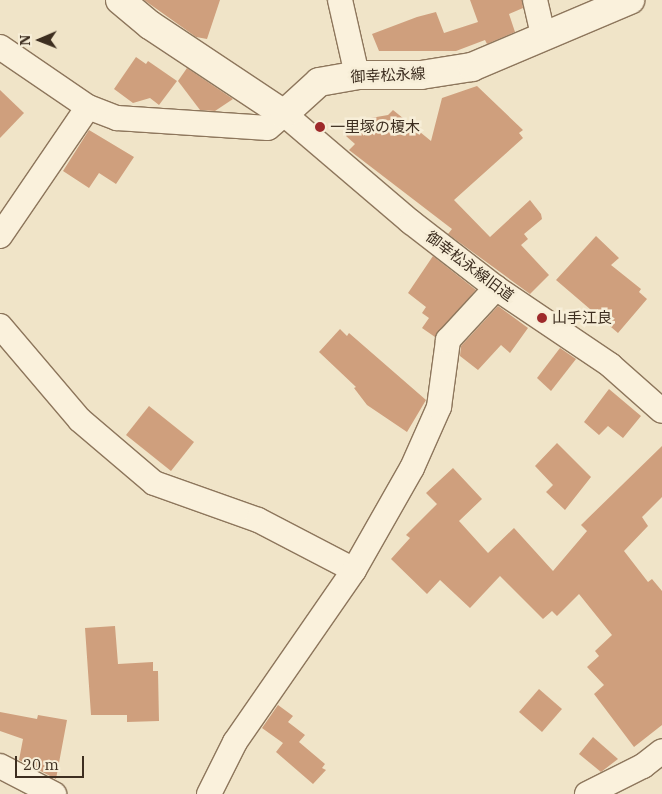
<!DOCTYPE html>
<meta charset="utf-8">
<style>
body{margin:0}
#map{position:relative;width:662px;height:794px;overflow:hidden;background:#f0e4c8;font-family:"IBM Plex Serif","Noto Sans JP",serif}
div>[style]{position:absolute}
[style*='--x']{left:calc(var(--x)*1px);top:calc(var(--y)*1px);width:calc(var(--w)*1px);rotate:calc(var(--a)*1deg)}
.building>*{inset:0;background:#cf9f7d}
.roads{filter:drop-shadow(1px 0 #8d765c) drop-shadow(-1px 0 #8d765c) drop-shadow(0 1px #8d765c) drop-shadow(0 -1px #8d765c)}
.minor>*{height:24px;margin:-12px;padding:0 12px;transform-origin:12px;border-radius:12px;background:#faf1dc}
.secondary>*{height:28px;margin:-14px;padding:0 14px;transform-origin:14px;border-radius:14px;background:#faf1dc}
.dots>*{width:14px;height:14px;translate:-50% -50%;box-sizing:border-box;border:2px solid #f7eed8;border-radius:50%}
span{translate:-50% -50%;white-space:nowrap;text-align:center;line-height:1.15;-webkit-text-stroke:5px #f7eed8;paint-order:stroke}
.street-label{font-size:15px;color:#3d2e20}
.poi-label{font-size:15px;color:#3d2e20}
.left{translate:0 -50%;text-align:left}
.north{position:absolute;left:15px;top:15px;width:50px;height:50px;-webkit-text-stroke:4px #f7eed8;paint-order:stroke;rotate:269deg;font-size:14px;font-weight:700;line-height:20px;text-align:center;color:#3d2e20}
.north::after{content:'';display:block;margin:auto;width:18px;height:22px;background:#3d2e20;clip-path:polygon(50% 0,100% 100%,50% 72%,0 100%)}
.scale{position:absolute;left:15px;top:756px;width:69px;height:22px;box-sizing:border-box;border:2px solid #3d2e20;border-top:0;padding-left:6px;font-size:15px;line-height:18px;white-space:nowrap;color:#3d2e20;-webkit-text-stroke:4px #f7eed8;paint-order:stroke}
</style>
<div id="map">
<div class="building">
<div style="clip-path:polygon(144px 0,220px 0,207px 39px,196px 37px)"></div>
<div style="clip-path:polygon(470px 0,522px 0,523px 8px,509px 14px,515px 32px,487px 44px,485px 40px,456px 51px,379px 51px,372px 34px,417px 17px,436px 12px,444px 33px,478px 22px)"></div>
<div style="clip-path:polygon(136px 57px,146px 64px,148px 61px,177px 81px,159px 105px,150px 98px,133px 103px,114px 89px)"></div>
<div style="clip-path:polygon(187px 68px,233px 99px,215px 111px,200px 110px,178px 81px)"></div>
<div style="clip-path:polygon(477px 86px,523px 130px,519px 133px,523px 138px,454px 200px,490px 237px,530px 200px,541px 214px,542px 219px,524px 234px,528px 239px,521px 245px,549px 275px,530px 294px,448px 234px,452px 229px,349px 150px,355px 144px,346px 136px,359px 120px,388px 115px,393px 110px,431px 141px,442px 98px)"></div>
<div style="clip-path:polygon(0 90px,24px 113px,0 138px)"></div>
<div style="clip-path:polygon(89px 130px,134px 157px,116px 184px,99px 173px,89px 188px,63px 171px)"></div>
<div style="clip-path:polygon(596px 236px,619px 258px,611px 265px,641px 289px,639px 292px,647px 299px,618px 333px,556px 280px)"></div>
<div style="clip-path:polygon(433px 256px,476px 290px,435px 337px,422px 328px,429px 318px,422px 313px,426px 307px,408px 293px)"></div>
<div style="clip-path:polygon(498px 306px,528px 328px,510px 353px,501px 345px,478px 370px,460px 356px,461px 346px)"></div>
<div style="clip-path:polygon(340px 329px,347px 336px,349px 333px,426px 400px,407px 432px,367px 405px,354px 388px,356px 387px,319px 352px)"></div>
<div style="clip-path:polygon(560px 348px,576px 359px,551px 391px,537px 378px)"></div>
<div style="clip-path:polygon(609px 389px,641px 416px,623px 438px,608px 426px,599px 435px,584px 422px)"></div>
<div style="clip-path:polygon(149px 406px,194px 442px,171px 471px,126px 435px)"></div>
<div style="clip-path:polygon(557px 443px,591px 477px,565px 510px,546px 492px,553px 485px,535px 466px)"></div>
<div style="clip-path:polygon(662px 446px,662px 497px,642px 517px,648px 526px,624px 551px,648px 582px,652px 579px,662px 591px,662px 725px,634px 747px,594px 694px,604px 685px,587px 667px,599px 656px,595px 651px,612px 635px,579px 594px,557px 616px,552px 611px,543px 619px,500px 576px,470px 608px,440px 580px,427px 594px,391px 559px,410px 538px,406px 535px,437px 504px,426px 493px,453px 468px,482px 499px,459px 521px,488px 553px,514px 528px,553px 571px,587px 531px,581px 525px)"></div>
<div style="clip-path:polygon(115px 626px,118px 664px,153px 662px,153px 671px,158px 671px,159px 721px,127px 722px,127px 715px,91px 715px,85px 628px)"></div>
<div style="clip-path:polygon(539px 689px,562px 709px,542px 732px,519px 712px)"></div>
<div style="clip-path:polygon(278px 705px,293px 716px,288px 722px,305px 735px,299px 742px,325px 764px,322px 768px,326px 770px,313px 784px,276px 752px,283px 743px,262px 728px)"></div>
<div style="clip-path:polygon(0 712px,37px 719px,38px 715px,67px 720px,56px 779px,19px 760px,23px 739px,0 731px)"></div>
<div style="clip-path:polygon(593px 737px,618px 759px,601px 772px,579px 754px)"></div>
</div>
<div class="roads">
<div class="minor">
<div style="--x:340;--y:0;--w:77;--a:77.2"></div>
<div style="--x:535;--y:0;--w:37;--a:77"></div>
<div style="--x:0;--y:47;--w:107;--a:34.3"></div>
<div style="--x:88;--y:107;--w:31;--a:21"></div>
<div style="--x:117;--y:118;--w:151;--a:3.8"></div>
<div style="--x:268;--y:128;--w:21;--a:-41"></div>
<div style="--x:284;--y:114;--w:167;--a:40.4"></div>
<div style="--x:411;--y:222;--w:108;--a:37.8"></div>
<div style="--x:496;--y:288;--w:138;--a:34"></div>
<div style="--x:610;--y:365;--w:69;--a:41.5"></div>
<div style="--x:0;--y:236;--w:156;--a:-55.7"></div>
<div style="--x:0;--y:326;--w:123;--a:49.6"></div>
<div style="--x:80;--y:420;--w:97;--a:40.4"></div>
<div style="--x:154;--y:483;--w:110;--a:19.6"></div>
<div style="--x:258;--y:520;--w:108;--a:27.5"></div>
<div style="--x:0;--y:766;--w:61;--a:27.4"></div>
<div style="--x:209;--y:794;--w:58;--a:-63.4"></div>
<div style="--x:235;--y:742;--w:209;--a:-55.3"></div>
<div style="--x:354;--y:570;--w:117;--a:-60.4"></div>
<div style="--x:412;--y:468;--w:67;--a:-66.1"></div>
<div style="--x:439;--y:407;--w:68;--a:-82.3"></div>
<div style="--x:448;--y:340;--w:71;--a:-47.3"></div>
<div style="--x:587;--y:794;--w:63;--a:-26.6"></div>
<div style="--x:643;--y:766;--w:24;--a:-38"></div>
</div>
<div class="secondary">
<div style="--x:120;--y:0;--w:39;--a:40"></div>
<div style="--x:150;--y:25;--w:161;--a:33.6"></div>
<div style="--x:284;--y:114;--w:47;--a:-42.4"></div>
<div style="--x:319;--y:82;--w:39;--a:-10"></div>
<div style="--x:357;--y:75;--w:64;--a:0"></div>
<div style="--x:421;--y:75;--w:52;--a:-8.9"></div>
<div style="--x:472;--y:67;--w:172;--a:-23"></div>
</div>
</div>
<div class="dots">
<div style="left:320px;top:127px;background:#9e2a2b"></div>
<div style="left:542px;top:318px;background:#9e2a2b"></div>
</div>
<div class="street-label">
<span style="left:388px;top:75px;rotate:-3deg">御幸松永線</span>
<span style="left:470px;top:266px;rotate:37deg">御幸松永線旧道</span>
</div>
<div class="poi-label">
<span class="left" style="left:330px;top:127px">一里塚の榎木</span>
<span class="left" style="left:552px;top:318px">山手江良</span>
</div>
<div class="north">N</div>
<div class="scale">20 m</div>
</div>
